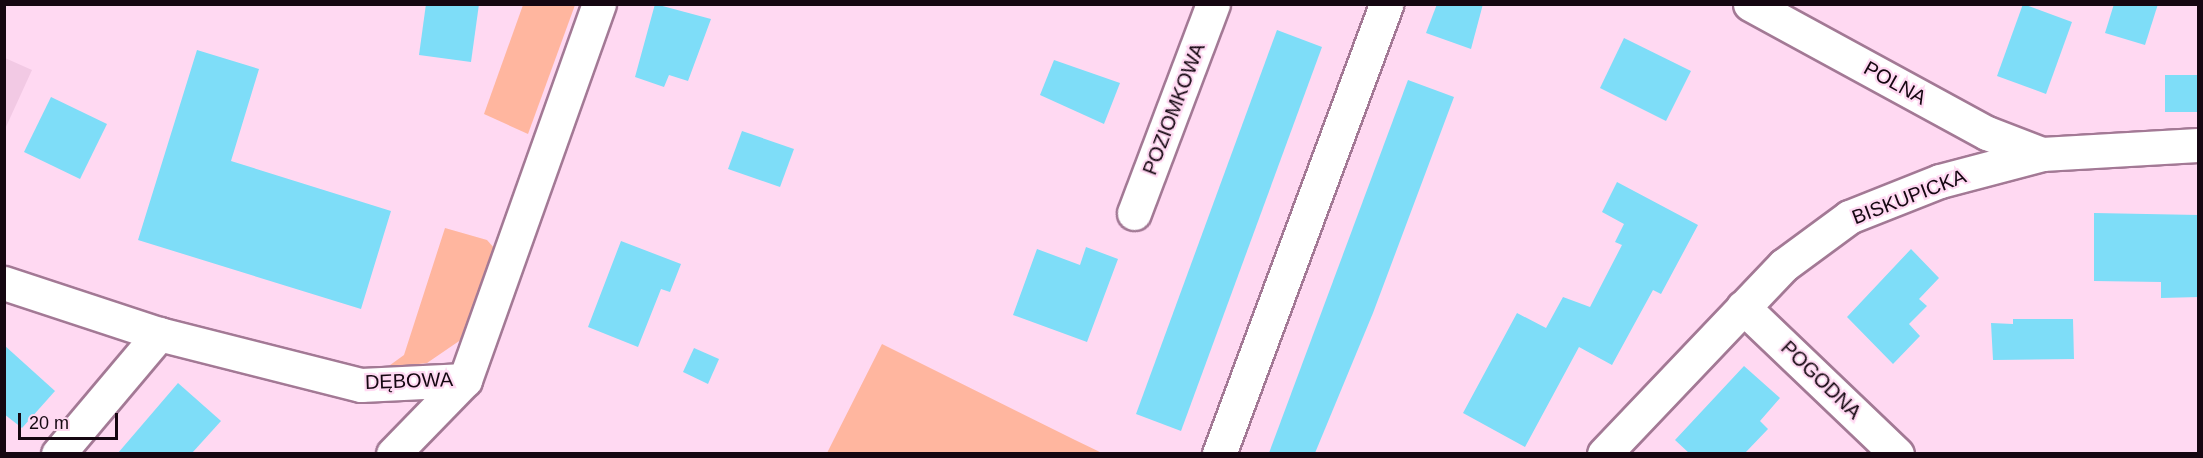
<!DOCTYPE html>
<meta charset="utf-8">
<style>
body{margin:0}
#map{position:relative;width:2203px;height:458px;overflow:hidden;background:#ffd9f2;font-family:Helvetica,sans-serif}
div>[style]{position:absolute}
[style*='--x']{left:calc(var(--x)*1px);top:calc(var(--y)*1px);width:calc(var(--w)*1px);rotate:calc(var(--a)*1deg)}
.built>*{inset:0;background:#f2c9e4}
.green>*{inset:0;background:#ffb69f}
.building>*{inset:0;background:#7eddf8}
.roads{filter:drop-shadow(2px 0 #a37995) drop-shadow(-2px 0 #a37995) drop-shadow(0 2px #a37995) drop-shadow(0 -2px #a37995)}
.minor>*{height:33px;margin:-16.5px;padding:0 16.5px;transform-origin:16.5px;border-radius:16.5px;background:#fff}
span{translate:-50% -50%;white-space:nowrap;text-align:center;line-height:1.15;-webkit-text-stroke:4.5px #ffd9f2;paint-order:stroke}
.street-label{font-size:20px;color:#150711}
.frame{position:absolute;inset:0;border:6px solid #150711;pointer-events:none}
.scale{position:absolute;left:18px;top:413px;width:100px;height:27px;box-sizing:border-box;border:3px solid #150711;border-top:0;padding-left:8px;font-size:18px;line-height:21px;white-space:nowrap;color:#150711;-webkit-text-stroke:4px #ffd9f2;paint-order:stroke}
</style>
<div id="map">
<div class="built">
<div style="clip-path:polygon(5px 58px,32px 70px,5px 129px)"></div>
</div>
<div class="green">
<div style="clip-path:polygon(523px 5px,575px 5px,528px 134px,484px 114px)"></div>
<div style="clip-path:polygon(445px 228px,487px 240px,495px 249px,465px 337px,427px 363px,386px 368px,404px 355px)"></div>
<div style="clip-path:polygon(882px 344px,1075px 440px,1102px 453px,827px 453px)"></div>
</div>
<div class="building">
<div style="clip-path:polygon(426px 4px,479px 4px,471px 62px,419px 55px)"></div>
<div style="clip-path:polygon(655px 4px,711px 19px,688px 81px,669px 75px,664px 87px,635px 77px)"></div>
<div style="clip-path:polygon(1437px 4px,1483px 4px,1471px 49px,1426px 33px)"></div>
<div style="clip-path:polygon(2023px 4px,2072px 22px,2046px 94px,1997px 76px)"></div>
<div style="clip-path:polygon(2114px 4px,2158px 4px,2145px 45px,2105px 33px)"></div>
<div style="clip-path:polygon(1277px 30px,1322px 47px,1181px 431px,1136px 414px)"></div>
<div style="clip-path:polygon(1624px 38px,1691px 71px,1666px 121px,1600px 88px)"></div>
<div style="clip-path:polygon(197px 50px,259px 69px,231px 161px,391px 211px,361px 309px,138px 240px)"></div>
<div style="clip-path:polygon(1054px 60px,1120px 83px,1104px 124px,1040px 95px)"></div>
<div style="clip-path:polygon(2165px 75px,2199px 75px,2199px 112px,2165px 112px)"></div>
<div style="clip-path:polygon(1408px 80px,1454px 97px,1373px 313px,1315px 453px,1269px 453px)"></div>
<div style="clip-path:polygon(51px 97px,107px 124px,80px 179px,24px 152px)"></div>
<div style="clip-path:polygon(742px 131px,794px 149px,780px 187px,728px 169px)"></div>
<div style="clip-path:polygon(1617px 182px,1698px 225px,1661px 294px,1653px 290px,1612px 365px,1579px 347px,1525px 447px,1463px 413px,1517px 313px,1546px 328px,1563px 297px,1590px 307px,1622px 245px,1615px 242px,1624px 224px,1602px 212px)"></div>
<div style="clip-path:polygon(2094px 213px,2199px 215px,2199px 297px,2161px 298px,2161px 282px,2094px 281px)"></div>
<div style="clip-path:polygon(621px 241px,681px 264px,670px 292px,661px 289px,638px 347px,588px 327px)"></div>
<div style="clip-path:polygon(1086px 247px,1118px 259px,1087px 342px,1013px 315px,1037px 249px,1080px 265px)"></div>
<div style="clip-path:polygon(1911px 249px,1939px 278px,1919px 299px,1927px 306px,1909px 324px,1920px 336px,1893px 364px,1847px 317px)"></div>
<div style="clip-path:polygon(2013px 319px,2073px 319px,2074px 359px,1993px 360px,1991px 323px,2013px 324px)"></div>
<div style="clip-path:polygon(4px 345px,55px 391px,22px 428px,4px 414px)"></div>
<div style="clip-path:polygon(694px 348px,719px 359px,708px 384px,683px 372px)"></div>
<div style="clip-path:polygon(1744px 366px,1780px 398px,1760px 421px,1768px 429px,1745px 453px,1689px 453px,1675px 440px)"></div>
<div style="clip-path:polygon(178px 383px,221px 421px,192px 453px,118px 453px)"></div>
</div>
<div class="roads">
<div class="minor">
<div style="--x:1750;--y:4;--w:270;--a:28.6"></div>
<div style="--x:1987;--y:133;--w:59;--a:20.9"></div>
<div style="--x:1134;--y:213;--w:223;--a:-69.3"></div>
<div style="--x:4;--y:283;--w:163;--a:18.2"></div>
<div style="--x:159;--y:334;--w:208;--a:14.2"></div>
<div style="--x:361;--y:385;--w:104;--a:-2.8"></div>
<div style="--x:465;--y:380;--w:399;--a:-70.4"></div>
<div style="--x:1743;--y:307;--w:213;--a:43.7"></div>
<div style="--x:58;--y:454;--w:157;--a:-49.9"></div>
<div style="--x:393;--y:454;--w:103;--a:-45.8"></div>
<div style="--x:1219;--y:454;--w:480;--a:-69.6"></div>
<div style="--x:1604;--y:454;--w:261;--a:-46.4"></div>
<div style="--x:1784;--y:265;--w:81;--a:-36.4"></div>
<div style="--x:1849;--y:217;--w:98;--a:-21.6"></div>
<div style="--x:1940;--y:181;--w:106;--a:-14.8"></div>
<div style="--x:2042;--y:154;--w:156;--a:-3.3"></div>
</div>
</div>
<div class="street-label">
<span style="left:1895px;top:83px;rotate:29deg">POLNA</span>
<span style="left:1174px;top:109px;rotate:-69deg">POZIOMKOWA</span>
<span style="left:1909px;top:197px;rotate:-21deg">BISKUPICKA</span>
<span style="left:1821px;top:380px;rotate:44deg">POGODNA</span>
<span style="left:409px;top:381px;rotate:-2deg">DĘBOWA</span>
</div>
<div class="frame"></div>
<div class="scale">20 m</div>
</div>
